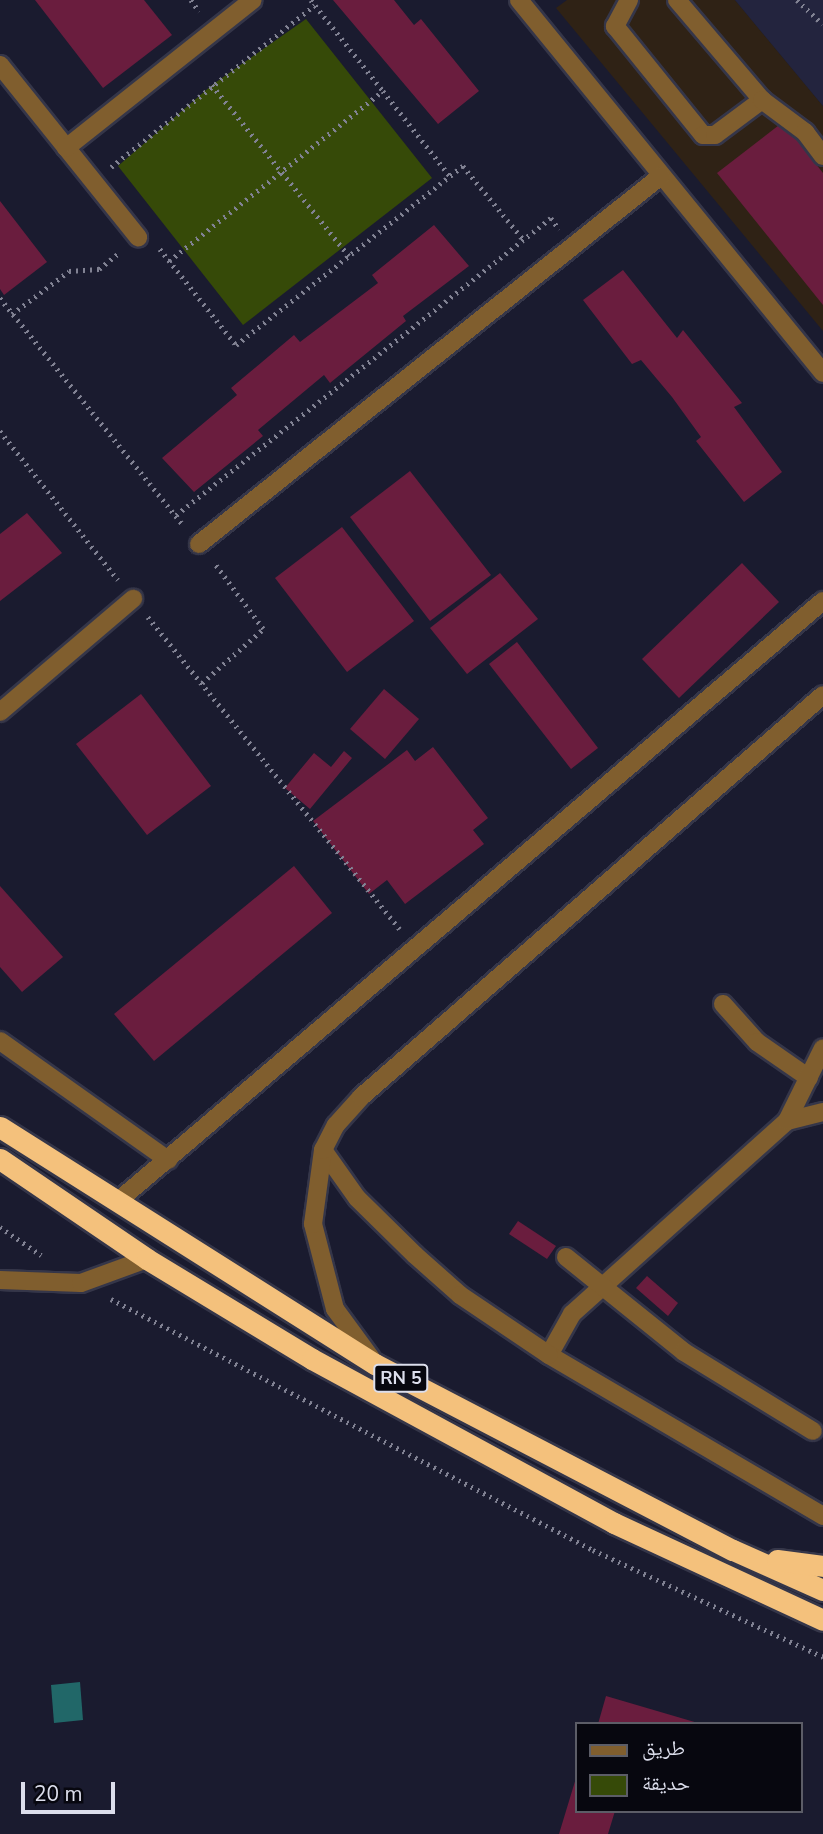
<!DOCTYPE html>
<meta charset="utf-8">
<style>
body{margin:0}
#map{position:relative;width:823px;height:1834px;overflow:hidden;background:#1a1b2f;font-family:"Nunito Sans","Noto Naskh Arabic",sans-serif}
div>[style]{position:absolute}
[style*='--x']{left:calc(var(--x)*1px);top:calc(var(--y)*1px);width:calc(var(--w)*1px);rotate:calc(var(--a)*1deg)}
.commercial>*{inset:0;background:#2f2215}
.built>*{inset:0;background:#23243e}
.green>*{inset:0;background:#364a08}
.water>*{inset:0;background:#216768}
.building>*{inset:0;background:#6a1d3e}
.path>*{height:4.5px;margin-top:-2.25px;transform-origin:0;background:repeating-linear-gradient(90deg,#818293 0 2px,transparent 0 7px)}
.roads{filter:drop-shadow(2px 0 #353649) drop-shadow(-2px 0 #353649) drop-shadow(0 2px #353649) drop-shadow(0 -2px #353649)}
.minor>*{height:18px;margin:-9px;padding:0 9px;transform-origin:9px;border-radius:9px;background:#805e2e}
.highway>*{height:21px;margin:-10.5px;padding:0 10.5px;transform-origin:10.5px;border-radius:10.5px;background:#f4c17c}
span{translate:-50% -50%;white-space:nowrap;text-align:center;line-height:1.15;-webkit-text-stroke:7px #07070f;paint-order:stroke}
.shield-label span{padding:2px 5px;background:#07070f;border:2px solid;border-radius:5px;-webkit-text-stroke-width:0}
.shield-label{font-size:18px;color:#dcdeec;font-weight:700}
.legend{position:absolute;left:575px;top:1722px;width:228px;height:91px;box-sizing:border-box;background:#07070f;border:2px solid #5c5d67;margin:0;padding:9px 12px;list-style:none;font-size:21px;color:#dcdeec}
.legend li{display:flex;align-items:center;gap:14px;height:35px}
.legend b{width:35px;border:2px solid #5c5d67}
.scale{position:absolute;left:21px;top:1782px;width:94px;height:32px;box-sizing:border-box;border:4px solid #dcdeec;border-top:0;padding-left:9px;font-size:21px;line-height:24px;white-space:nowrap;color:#dcdeec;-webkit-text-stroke:5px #07070f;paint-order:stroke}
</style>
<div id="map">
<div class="commercial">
<div style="clip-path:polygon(567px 0,735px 0,823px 106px,823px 331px,556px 8px)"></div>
</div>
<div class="built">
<div style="clip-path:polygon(735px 0,823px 0,823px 106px)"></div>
</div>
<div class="green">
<div style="clip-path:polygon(306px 19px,432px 178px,243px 325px,118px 166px,212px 85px)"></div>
</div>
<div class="water">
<div style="clip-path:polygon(80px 1682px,83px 1720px,54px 1723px,51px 1685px)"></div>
</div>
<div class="building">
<div style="clip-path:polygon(35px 0,144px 0,172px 35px,103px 88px)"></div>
<div style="clip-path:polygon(333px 0,394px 0,414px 25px,421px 19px,479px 91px,438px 124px)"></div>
<div style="clip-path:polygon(783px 122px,823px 173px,823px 305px,717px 173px)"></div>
<div style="clip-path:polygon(0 201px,47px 262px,4px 295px,0 289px)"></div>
<div style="clip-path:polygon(434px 225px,469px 266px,403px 316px,406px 321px,330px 383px,324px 375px,258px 430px,263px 436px,194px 492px,162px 458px,237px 395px,231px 388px,294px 335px,300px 342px,378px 283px,372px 275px)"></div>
<div style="clip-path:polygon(623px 270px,677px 338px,683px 330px,742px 403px,734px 407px,782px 472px,744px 502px,696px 441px,701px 437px,672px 397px,641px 360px,632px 364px,583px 300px)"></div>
<div style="clip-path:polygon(410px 471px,491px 575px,430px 621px,350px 517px)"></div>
<div style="clip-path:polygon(27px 513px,62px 553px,0 601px,0 534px)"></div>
<div style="clip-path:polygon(342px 527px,414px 621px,347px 672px,275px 578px)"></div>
<div style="clip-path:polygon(742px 563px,779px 602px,679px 698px,642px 659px)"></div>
<div style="clip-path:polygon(500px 573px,538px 619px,467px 674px,430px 628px)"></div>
<div style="clip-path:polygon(517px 642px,598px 748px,571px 769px,489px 664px)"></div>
<div style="clip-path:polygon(384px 689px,419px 719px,385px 759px,350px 729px)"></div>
<div style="clip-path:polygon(141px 694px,211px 786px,147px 835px,76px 744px)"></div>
<div style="clip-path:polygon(433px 747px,488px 818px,473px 830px,484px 844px,405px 904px,387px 880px,369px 894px,313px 821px,407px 750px,415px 761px)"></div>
<div style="clip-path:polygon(344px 751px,352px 758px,310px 809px,285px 788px,314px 753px,331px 767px)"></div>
<div style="clip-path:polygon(294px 866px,332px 913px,154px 1061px,114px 1014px)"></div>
<div style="clip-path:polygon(0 886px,63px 957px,22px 992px,0 967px)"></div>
<div style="clip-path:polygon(518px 1221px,556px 1246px,547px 1259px,509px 1234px)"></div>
<div style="clip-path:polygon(647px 1276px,678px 1303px,668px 1316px,636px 1288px)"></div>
<div style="clip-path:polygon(606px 1696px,698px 1723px,698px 1724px,598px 1724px)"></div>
<div style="clip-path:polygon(576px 1778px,576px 1811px,615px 1811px,608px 1834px,559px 1834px)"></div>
</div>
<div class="path">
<div style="--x:191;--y:0;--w:14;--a:54"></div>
<div style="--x:311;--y:0;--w:116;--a:51.6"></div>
<div style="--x:797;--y:0;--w:35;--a:43"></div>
<div style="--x:212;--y:85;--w:219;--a:51.3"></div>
<div style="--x:111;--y:167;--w:260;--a:-38.5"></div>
<div style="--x:160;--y:249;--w:122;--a:51.6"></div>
<div style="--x:236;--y:345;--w:289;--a:-38.3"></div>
<div style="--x:463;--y:166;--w:94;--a:50.6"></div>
<div style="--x:169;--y:261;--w:273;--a:-38.5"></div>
<div style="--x:383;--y:91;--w:108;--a:51.8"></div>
<div style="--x:0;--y:298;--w:293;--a:51.1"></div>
<div style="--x:12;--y:314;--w:71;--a:-37"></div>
<div style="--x:69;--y:271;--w:30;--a:-4"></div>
<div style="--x:99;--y:269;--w:26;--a:-39"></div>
<div style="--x:0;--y:431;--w:190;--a:51.6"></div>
<div style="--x:176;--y:515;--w:478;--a:-38.4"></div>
<div style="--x:551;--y:218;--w:14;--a:54"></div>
<div style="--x:148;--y:617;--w:401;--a:51.1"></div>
<div style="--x:202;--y:683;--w:81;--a:-41.5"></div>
<div style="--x:263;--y:629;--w:82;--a:-126.6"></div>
<div style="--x:0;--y:1227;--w:50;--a:34.3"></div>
<div style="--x:111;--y:1299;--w:543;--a:27.51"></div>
<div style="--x:593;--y:1550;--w:254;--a:24.9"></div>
</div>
<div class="roads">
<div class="minor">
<div style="--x:519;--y:0;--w:481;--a:50.8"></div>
<div style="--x:629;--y:0;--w:30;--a:118"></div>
<div style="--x:615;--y:26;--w:140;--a:51.1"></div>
<div style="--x:703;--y:135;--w:12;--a:0"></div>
<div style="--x:715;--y:135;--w:59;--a:-36.7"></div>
<div style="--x:677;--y:0;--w:131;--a:49.6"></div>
<div style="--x:762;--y:100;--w:54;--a:36.7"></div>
<div style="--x:805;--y:132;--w:30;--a:53"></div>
<div style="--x:0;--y:65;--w:221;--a:51.3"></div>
<div style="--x:66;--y:148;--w:238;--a:-38.4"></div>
<div style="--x:199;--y:544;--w:591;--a:-38.54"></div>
<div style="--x:0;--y:712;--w:175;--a:-40.4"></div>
<div style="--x:723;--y:1004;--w:51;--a:48.2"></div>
<div style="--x:757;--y:1042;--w:63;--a:34.7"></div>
<div style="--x:0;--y:1041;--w:206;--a:35.3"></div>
<div style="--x:823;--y:1112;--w:37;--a:166"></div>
<div style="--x:787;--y:1121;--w:289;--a:138.1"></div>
<div style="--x:572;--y:1314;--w:47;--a:119.3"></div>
<div style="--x:549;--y:1355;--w:318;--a:30.4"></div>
<div style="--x:787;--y:1121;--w:81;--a:-63.7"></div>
<div style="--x:323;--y:1150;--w:59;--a:54.7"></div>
<div style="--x:357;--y:1198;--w:81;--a:44.5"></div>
<div style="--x:415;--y:1255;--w:60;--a:41.6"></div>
<div style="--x:460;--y:1295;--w:107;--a:34"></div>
<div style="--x:118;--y:1201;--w:926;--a:-40.4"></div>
<div style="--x:566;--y:1257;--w:151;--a:38.8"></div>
<div style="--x:684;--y:1352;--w:151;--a:31.5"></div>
<div style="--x:0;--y:1280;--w:81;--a:2.1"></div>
<div style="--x:81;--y:1283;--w:70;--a:-20"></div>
<div style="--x:371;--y:1358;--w:61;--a:-126.3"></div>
<div style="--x:335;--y:1309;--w:88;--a:-104.5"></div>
<div style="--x:313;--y:1224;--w:75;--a:-82.3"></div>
<div style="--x:323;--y:1150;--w:28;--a:-63"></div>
<div style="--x:336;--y:1125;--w:38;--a:-48"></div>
<div style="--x:361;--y:1097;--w:612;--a:-41.03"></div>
</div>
<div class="highway">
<div style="--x:0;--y:1127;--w:444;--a:32.3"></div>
<div style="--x:375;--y:1364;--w:403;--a:27.5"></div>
<div style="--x:733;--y:1550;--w:98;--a:24"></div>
<div style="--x:0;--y:1159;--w:178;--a:34.2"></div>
<div style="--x:147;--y:1259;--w:193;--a:31.2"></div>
<div style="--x:312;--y:1359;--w:344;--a:28.5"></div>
<div style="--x:614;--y:1523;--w:230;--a:24.9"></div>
<div style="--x:777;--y:1560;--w:46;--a:7.4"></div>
</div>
</div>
<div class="shield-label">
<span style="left:401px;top:1378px">RN 5</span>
</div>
<ul class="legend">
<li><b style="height:9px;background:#805e2e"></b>طريق</li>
<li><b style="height:19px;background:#364a08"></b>حديقة</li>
</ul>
<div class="scale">20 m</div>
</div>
